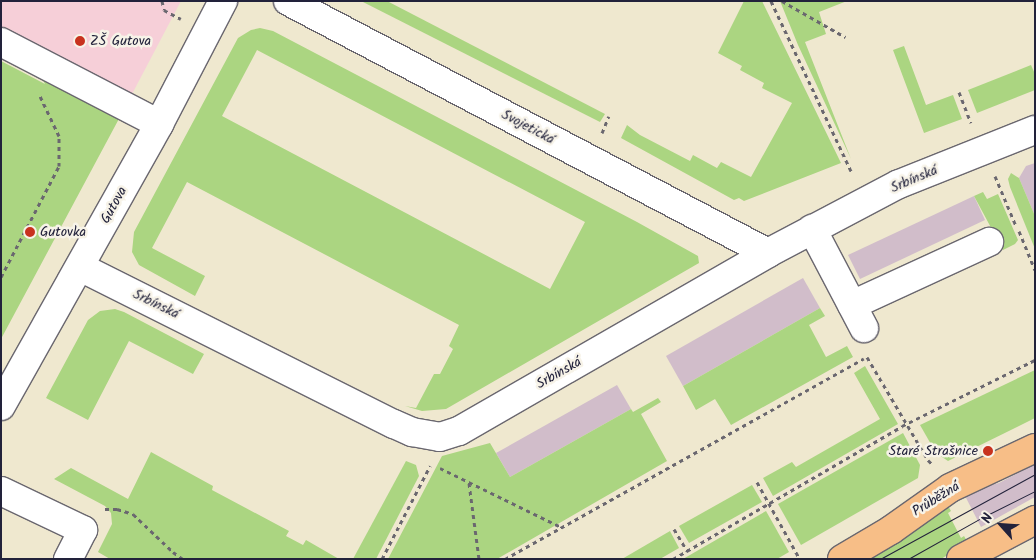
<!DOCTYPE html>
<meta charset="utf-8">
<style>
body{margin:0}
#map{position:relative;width:1036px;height:560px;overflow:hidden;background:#efe8cf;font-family:Kalam,sans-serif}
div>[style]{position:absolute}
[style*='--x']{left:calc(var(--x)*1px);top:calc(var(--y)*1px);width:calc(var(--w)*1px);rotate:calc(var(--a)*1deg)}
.built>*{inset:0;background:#f6cfd8}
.industrial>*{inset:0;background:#d1bdca}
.green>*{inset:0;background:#abd581}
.path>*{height:3px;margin-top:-1.5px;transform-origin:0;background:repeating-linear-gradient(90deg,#6a676f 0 4px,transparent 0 8px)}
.roads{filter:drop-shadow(1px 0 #6a676f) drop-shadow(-1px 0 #6a676f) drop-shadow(0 1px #6a676f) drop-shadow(0 -1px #6a676f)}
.minor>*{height:28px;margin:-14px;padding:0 14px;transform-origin:14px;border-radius:14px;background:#fff}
.major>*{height:28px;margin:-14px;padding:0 14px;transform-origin:14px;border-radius:14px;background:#f7be87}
.tram>*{height:1px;margin:-0.5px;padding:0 0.5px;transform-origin:0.5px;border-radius:0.5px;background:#22223b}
.dots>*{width:14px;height:14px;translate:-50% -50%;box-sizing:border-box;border:2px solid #f7f3e8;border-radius:50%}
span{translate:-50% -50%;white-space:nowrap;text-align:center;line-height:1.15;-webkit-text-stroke:5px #f7f3e8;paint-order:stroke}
.poi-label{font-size:14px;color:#22223b}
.left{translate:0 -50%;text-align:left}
.right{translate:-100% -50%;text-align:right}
.street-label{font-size:14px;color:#22223b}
.frame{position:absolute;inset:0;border:2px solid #22223b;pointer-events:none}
.north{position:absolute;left:976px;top:500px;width:50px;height:50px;-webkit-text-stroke:4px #f7f3e8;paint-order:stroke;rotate:296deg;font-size:14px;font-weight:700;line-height:20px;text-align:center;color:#22223b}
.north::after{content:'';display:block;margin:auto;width:18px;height:22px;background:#22223b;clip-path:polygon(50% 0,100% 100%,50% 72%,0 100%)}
</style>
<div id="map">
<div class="built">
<div style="clip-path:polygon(1px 1px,181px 1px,121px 115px,1px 51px)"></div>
</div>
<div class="industrial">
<div style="clip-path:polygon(1035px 163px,1035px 216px,1019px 178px,1026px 166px)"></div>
<div style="clip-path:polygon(974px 196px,985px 220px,860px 279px,848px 255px)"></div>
<div style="clip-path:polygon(803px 278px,820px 308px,683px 386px,666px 356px)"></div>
<div style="clip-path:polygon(617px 385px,631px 409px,510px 477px,496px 453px)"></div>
<div style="clip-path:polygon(1035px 464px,1035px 497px,981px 527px,963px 492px,999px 483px)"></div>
</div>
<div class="green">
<div style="clip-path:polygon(361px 1px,387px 1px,605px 114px,600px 122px)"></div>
<div style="clip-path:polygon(744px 1px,762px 1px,841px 163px,744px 201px,739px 198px,734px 200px,621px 138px,627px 125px,640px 135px,690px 161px,693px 155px,717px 168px,721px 162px,751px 177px,792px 103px,762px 88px,764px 83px,740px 70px,742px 66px,718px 53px)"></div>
<div style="clip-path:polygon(780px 1px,847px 1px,819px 12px,826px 34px,805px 42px,851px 159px,798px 45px)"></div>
<div style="clip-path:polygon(evenodd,260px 28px,273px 31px,637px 222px,698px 256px,699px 263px,446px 409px,422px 411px,405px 406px,416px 408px,434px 374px,440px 374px,453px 349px,449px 346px,459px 325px,187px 182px,152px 248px,205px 276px,195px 296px,139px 265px,132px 252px,134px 232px,238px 38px,251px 30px,260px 28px,257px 50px,585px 222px,550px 289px,222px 116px,257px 50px)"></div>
<div style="clip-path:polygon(904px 46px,926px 105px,953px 95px,962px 119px,924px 133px,893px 50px)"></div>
<div style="clip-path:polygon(1px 61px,45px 84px,42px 79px,45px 74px,121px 115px,1px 339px)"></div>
<div style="clip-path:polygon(1031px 65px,1035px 74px,1035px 90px,977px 113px,968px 90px)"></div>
<div style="clip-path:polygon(1011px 173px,1019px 178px,1035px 216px,1035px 249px,1010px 187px,1008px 179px)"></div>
<div style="clip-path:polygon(983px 192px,987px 199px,998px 194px,1018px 240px,1015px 244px,1003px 250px,974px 196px)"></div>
<div style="clip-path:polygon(820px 308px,825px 316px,809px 325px,826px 357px,847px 346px,853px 357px,731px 425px,715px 399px,696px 410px,683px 386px)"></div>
<div style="clip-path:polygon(115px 309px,124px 312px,204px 354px,193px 374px,129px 341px,88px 420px,46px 398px,88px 320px,100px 311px)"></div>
<div style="clip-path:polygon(865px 366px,898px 424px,773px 496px,763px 478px,792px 462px,796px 467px,880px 419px,854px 373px)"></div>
<div style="clip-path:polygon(1035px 370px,1035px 418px,948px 461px,936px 453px,920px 425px)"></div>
<div style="clip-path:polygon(658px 398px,661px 402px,641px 414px,667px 461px,497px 559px,388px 559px,442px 456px,490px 443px,510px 477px,631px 409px,633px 412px)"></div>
<div style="clip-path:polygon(903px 433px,920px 465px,918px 478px,801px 545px,778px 504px)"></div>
<div style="clip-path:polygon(151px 452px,213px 486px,212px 490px,289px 531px,286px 536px,303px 545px,306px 540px,339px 559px,110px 559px,98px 552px,112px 524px,111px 513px,105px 506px,54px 479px,71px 468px,128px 499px)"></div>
<div style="clip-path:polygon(406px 461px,416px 465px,419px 476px,376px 559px,353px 559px)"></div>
<div style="clip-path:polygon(752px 485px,762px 502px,689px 543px,679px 526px)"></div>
<div style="clip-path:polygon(946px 502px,951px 511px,948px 513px,961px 538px,964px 536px,968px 543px,941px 559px,863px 559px,924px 524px)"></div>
<div style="clip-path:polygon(766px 511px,789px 552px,777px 559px,683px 559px)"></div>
<div style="clip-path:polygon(670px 531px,679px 548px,660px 559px,622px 559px)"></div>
</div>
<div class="path">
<div style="--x:162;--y:1;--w:9;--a:77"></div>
<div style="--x:164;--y:10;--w:19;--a:28"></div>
<div style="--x:771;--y:1;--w:188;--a:64.8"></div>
<div style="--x:782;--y:1;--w:73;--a:29.7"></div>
<div style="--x:959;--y:92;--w:33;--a:69"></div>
<div style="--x:602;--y:133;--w:18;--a:-68"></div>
<div style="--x:995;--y:176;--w:54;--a:67.2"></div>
<div style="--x:1019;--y:231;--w:42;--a:67.7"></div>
<div style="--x:1;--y:277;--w:125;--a:-62.4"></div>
<div style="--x:59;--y:166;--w:30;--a:-90"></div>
<div style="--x:59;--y:136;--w:44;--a:-115.4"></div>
<div style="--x:867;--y:357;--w:120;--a:59.4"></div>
<div style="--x:928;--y:460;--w:7;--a:45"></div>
<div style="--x:440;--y:468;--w:135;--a:26"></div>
<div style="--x:757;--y:482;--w:85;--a:61"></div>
<div style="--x:469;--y:483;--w:77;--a:82.5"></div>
<div style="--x:105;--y:509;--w:12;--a:0"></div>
<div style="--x:117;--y:509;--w:17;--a:17"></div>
<div style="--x:133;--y:514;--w:55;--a:43.5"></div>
<div style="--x:173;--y:552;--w:12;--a:35"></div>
<div style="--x:674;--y:529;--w:26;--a:59"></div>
<div style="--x:382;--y:559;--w:105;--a:-62.7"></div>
<div style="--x:505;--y:559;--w:411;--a:-29.2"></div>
<div style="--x:673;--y:559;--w:265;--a:-30.1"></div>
<div style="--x:902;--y:426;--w:148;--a:-26.4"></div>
</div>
<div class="roads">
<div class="minor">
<div style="--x:288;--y:1;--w:542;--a:27.7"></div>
<div style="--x:1;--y:42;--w:178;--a:27.4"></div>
<div style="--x:812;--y:229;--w:112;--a:62.3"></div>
<div style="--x:80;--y:267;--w:351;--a:26.6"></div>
<div style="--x:394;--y:424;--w:20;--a:24"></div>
<div style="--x:412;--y:432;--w:28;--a:10"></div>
<div style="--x:440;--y:437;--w:20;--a:-18"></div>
<div style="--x:459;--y:431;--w:357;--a:-29.9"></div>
<div style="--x:768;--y:253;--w:148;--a:-27.8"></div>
<div style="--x:899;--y:184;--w:146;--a:-21.7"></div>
<div style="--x:852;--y:305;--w:151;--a:-24.7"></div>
<div style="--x:1;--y:406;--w:323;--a:-60.7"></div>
<div style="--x:159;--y:124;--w:139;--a:-62.5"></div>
<div style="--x:1;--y:491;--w:91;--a:25.4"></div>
<div style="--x:83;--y:530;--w:33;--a:117"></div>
</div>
<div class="major">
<div style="--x:842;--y:559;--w:57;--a:-30.6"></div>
<div style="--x:891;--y:530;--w:72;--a:-35.4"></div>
<div style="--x:950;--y:488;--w:94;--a:-25.2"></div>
<div style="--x:961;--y:559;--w:84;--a:-27.8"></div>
</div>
</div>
<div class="tram">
<div style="--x:880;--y:559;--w:177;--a:-28.7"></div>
<div style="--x:908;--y:559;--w:84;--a:-29.3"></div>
<div style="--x:981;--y:518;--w:60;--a:-26.6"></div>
</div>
<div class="dots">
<div style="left:80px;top:41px;background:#c8321e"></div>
<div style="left:30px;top:232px;background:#c8321e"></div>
<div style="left:988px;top:451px;background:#c8321e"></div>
</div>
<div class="poi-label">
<span class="left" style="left:90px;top:41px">ZŠ Gutova</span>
<span class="left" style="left:40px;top:232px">Gutovka</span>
<span class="right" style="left:978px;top:451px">Staré Strašnice</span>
</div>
<div class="street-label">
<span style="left:528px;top:127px;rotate:28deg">Svojetická</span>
<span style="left:914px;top:179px;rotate:-23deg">Srbínská</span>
<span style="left:114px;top:205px;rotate:-61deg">Gutova</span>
<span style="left:156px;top:304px;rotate:26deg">Srbínská</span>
<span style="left:559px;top:373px;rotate:-30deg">Srbínská</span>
<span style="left:936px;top:499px;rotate:-32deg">Průběžná</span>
</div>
<div class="frame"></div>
<div class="north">N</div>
</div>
